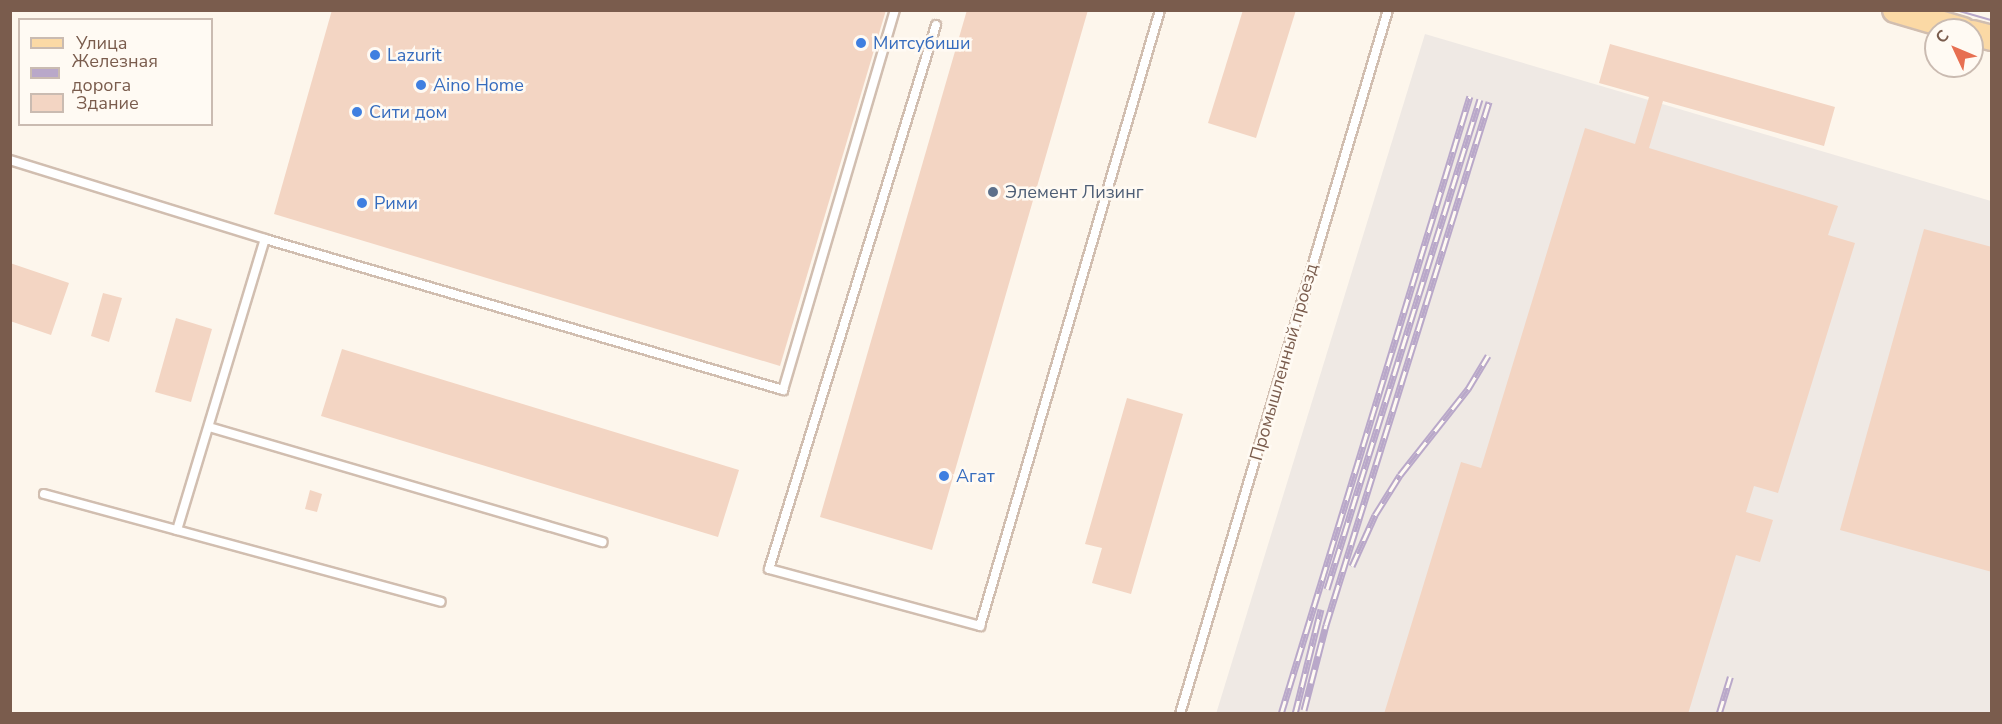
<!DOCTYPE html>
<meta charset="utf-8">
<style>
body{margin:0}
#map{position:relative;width:2002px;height:724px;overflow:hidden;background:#fdf6ec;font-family:"Nunito Sans",sans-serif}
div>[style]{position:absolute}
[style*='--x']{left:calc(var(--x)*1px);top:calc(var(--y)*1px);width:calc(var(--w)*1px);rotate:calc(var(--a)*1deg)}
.industrial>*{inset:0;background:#efe9e4}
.building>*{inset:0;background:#f3d5c3}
.roads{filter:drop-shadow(2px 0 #d1beb0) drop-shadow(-2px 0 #d1beb0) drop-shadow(0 2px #d1beb0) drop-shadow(0 -2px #d1beb0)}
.service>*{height:8px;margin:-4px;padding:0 4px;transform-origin:4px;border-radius:4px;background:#fff}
.primary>*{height:24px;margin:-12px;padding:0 12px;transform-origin:12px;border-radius:12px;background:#fbd9a5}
.tram>*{height:1.5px;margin:-0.75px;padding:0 0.75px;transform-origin:0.75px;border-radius:0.75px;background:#b9a8c9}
.rail>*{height:7px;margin-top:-3.5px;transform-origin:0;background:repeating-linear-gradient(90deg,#fffaf3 0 14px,#b9a8c9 0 28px);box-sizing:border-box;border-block:2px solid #b9a8c9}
.dots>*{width:16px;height:16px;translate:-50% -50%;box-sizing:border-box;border:3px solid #fffaf3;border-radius:50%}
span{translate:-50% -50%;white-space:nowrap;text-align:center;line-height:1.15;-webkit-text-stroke:5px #fffaf3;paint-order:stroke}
.shop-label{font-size:18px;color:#366cbe}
.left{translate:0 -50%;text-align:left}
.service-label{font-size:18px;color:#4e5e75}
.street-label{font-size:18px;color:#7a5c4d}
.frame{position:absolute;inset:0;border:12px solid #7a5c4d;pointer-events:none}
.legend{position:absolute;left:18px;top:18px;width:195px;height:108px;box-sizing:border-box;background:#fffaf3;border:2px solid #cabbb1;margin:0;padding:8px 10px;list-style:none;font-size:18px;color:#7a5c4d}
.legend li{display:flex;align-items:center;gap:12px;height:30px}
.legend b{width:30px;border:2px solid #cabbb1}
.north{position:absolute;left:1924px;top:18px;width:60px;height:60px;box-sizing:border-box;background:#fffaf3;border:2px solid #cabbb1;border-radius:50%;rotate:314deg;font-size:16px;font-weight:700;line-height:24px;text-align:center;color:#7a5c4d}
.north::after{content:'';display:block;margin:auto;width:21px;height:27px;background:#e76f51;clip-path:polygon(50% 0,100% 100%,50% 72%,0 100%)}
</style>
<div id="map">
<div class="industrial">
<div style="clip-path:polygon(1425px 34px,1991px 201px,1991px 713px,1216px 714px)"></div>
</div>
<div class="building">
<div style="clip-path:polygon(332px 10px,886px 10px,780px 366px,274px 214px)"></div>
<div style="clip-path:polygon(967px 10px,1088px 10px,932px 550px,820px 517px)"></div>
<div style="clip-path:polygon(1243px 10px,1296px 10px,1256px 138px,1208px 123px)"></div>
<div style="clip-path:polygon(1610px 44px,1835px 107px,1824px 146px,1663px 101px,1649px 148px,1838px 206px,1828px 235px,1855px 243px,1778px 493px,1754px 486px,1746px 512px,1773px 520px,1760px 562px,1736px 555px,1688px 714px,1384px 714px,1461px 462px,1481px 468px,1585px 128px,1635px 144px,1649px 97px,1599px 83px)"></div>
<div style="clip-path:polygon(1924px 229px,1992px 247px,1992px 572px,1840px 530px)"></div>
<div style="clip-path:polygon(10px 263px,69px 283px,51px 335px,10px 321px)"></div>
<div style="clip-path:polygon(103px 293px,122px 298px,109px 342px,91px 336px)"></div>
<div style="clip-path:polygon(176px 318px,212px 329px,191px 402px,155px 392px)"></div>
<div style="clip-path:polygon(342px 349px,739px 470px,718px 537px,321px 416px)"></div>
<div style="clip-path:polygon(1127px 398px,1183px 414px,1131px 594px,1092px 583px,1102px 548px,1085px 544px)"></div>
<div style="clip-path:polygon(310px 490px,322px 494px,317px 512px,305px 509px)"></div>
</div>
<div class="roads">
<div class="service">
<div style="--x:936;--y:25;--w:569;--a:107.07"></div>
<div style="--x:769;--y:569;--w:219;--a:15.1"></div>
<div style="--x:980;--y:626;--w:642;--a:-73.71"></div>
<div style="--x:10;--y:160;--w:267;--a:17.2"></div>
<div style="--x:265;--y:239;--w:540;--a:16.25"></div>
<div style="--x:783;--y:390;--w:396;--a:-73.6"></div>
<div style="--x:209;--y:427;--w:410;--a:16.3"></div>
<div style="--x:44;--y:494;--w:411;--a:15.2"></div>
<div style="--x:177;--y:530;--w:304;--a:-73.2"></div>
<div style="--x:1180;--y:714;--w:734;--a:-73.54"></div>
</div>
<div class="primary">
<div style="--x:1895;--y:10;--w:71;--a:16.4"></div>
<div style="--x:1972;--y:33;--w:21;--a:14"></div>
</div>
</div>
<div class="tram">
<div style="--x:1956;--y:10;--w:37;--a:16"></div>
</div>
<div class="rail">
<div style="--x:1352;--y:566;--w:56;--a:-65.7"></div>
<div style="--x:1375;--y:515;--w:47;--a:-58"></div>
<div style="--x:1400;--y:475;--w:110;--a:-51.7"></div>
<div style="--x:1468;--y:389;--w:39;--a:-59"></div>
<div style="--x:1327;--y:589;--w:513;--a:-72.66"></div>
<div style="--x:1304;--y:710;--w:88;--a:-75.5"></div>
<div style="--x:1326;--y:625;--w:548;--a:-72.69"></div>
<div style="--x:1281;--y:714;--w:646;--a:-73"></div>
<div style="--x:1295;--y:714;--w:108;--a:-76.1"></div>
<div style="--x:1719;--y:714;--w:39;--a:-73"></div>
</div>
<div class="dots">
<div style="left:861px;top:43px;background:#3f7fe0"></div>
<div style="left:375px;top:55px;background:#3f7fe0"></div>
<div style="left:421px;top:85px;background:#3f7fe0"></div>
<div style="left:357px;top:112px;background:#3f7fe0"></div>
<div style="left:993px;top:192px;background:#5c6f8a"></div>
<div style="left:362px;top:203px;background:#3f7fe0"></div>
<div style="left:944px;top:476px;background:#3f7fe0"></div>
</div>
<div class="shop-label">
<span class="left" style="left:873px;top:43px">Митсубиши</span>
<span class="left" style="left:387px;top:55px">Lazurit</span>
<span class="left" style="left:433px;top:85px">Aino Home</span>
<span class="left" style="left:369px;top:112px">Сити дом</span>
<span class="left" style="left:374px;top:203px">Рими</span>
<span class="left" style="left:956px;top:476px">Агат</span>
</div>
<div class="service-label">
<span class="left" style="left:1005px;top:192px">Элемент Лизинг</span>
</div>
<div class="street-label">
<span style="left:1284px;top:362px;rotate:-74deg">Промышленный проезд</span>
</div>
<div class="frame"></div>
<ul class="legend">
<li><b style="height:8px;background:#fbd9a5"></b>Улица</li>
<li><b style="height:8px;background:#b9a8c9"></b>Железная дорога</li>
<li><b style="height:16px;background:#f3d5c3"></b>Здание</li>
</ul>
<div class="north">С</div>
</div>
